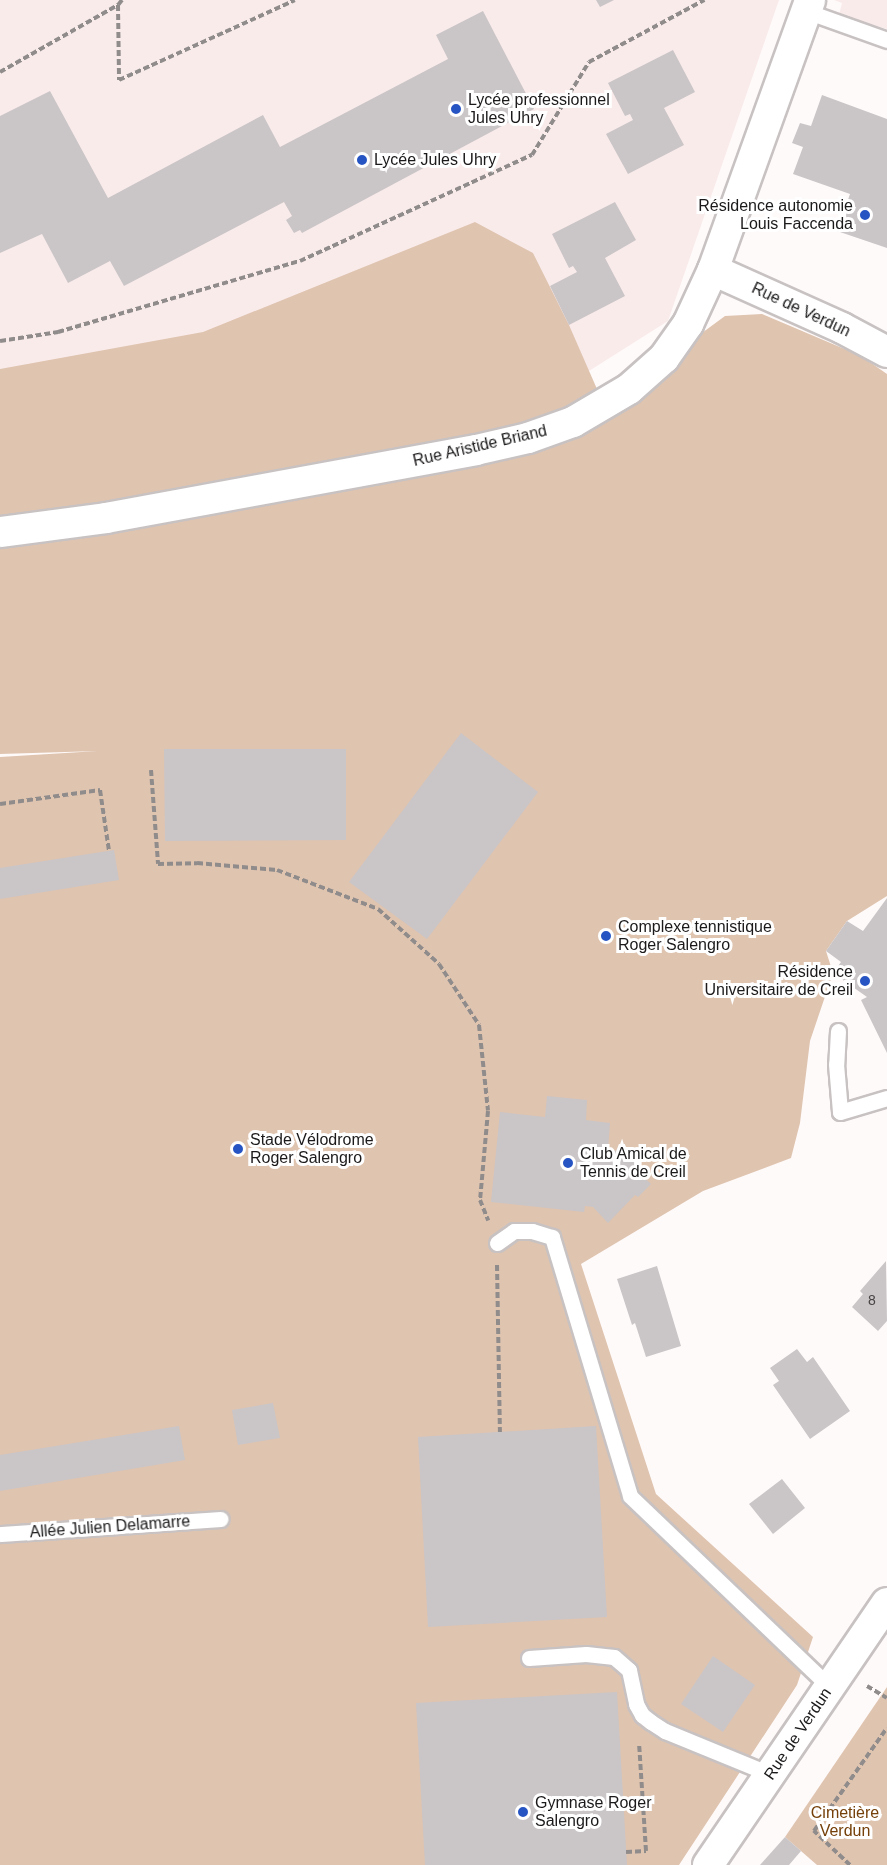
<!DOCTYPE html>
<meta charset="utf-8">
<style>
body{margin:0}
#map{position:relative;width:887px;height:1865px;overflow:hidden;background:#fffafa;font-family:Helvetica,sans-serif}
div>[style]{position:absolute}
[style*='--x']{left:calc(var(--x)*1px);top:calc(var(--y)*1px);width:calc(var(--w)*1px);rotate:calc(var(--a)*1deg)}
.built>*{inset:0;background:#faebeb}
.green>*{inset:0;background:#dfc4b0}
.building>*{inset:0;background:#cac5c7}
.path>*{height:4px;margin-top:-2px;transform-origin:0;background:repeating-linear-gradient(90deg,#908c8c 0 6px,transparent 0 9px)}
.roads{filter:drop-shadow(2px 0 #c8c2c2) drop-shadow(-2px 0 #c8c2c2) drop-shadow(0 2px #c8c2c2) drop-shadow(0 -2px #c8c2c2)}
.service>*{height:15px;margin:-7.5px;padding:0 7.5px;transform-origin:7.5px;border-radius:7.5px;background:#fff}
.minor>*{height:30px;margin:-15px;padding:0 15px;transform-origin:15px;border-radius:15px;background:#fff}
.dots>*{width:16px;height:16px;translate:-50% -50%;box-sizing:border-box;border:3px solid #fff;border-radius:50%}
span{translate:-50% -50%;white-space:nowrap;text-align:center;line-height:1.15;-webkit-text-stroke:6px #fff;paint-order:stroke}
.number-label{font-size:14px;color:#474444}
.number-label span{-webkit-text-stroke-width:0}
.poi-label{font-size:16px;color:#1b1919}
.left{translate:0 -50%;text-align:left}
.right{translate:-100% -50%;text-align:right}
.street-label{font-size:16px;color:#1b1919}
.park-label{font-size:16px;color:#754009}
</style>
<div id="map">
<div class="built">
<div style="clip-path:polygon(0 0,779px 0,668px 321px,559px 390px,0 500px)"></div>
<div style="clip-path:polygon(834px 0,887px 0,887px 29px,839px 15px,842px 3px)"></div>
</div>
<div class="green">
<div style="clip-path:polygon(475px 222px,533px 253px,569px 325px,604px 405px,725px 316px,762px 314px,861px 356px,887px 374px,887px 896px,847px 921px,826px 951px,833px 973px,810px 1041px,800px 1123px,791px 1158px,703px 1191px,581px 1264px,656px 1494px,813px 1637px,797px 1685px,679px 1865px,0 1865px,0 757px,98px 751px,0 754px,0 369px,203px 332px)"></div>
<div style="clip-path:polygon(887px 1687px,887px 1865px,817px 1865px,785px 1837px)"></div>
</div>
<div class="building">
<div style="clip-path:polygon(596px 0,614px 0,600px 7px)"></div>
<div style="clip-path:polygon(483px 11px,534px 109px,302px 233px,300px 230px,294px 233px,286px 220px,292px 216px,284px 202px,124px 286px,110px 261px,68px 283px,42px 234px,0 253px,0 116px,50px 91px,108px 198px,263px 115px,280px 147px,448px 59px,436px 35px)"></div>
<div style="clip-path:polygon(673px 50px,695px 92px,664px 108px,684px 145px,628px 174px,606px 134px,633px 120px,630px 114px,625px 116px,608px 83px)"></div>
<div style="clip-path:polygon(822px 95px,887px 119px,887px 248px,837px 231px,850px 194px,793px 174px,803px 147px,792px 143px,800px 123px,811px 126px)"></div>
<div style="clip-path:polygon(615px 202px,636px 240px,605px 258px,625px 296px,569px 325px,550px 286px,577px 272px,573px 266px,569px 268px,552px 234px)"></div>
<div style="clip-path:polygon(461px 733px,538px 792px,427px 939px,349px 882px)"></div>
<div style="clip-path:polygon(164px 749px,346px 749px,346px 840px,165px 841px)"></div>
<div style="clip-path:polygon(114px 850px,119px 880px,0 899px,0 868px)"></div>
<div style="clip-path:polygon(887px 898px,887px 1053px,861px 1000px,867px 997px,833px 973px,841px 962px,826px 951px,847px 921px,863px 931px)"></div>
<div style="clip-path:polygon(547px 1096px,587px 1100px,586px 1120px,610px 1123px,608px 1150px,641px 1153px,639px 1173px,651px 1184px,638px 1197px,635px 1195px,608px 1223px,593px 1207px,585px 1206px,584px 1212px,491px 1202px,500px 1112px,545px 1117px)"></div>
<div style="clip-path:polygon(886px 1261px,887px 1321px,878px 1331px,852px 1307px,863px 1294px,860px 1291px)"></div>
<div style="clip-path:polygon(657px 1266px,681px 1346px,646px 1357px,635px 1323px,632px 1325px,617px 1279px)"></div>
<div style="clip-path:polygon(797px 1349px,807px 1362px,813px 1357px,850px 1411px,810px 1439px,773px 1385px,779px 1381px,770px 1368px)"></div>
<div style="clip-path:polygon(273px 1403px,280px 1438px,238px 1445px,232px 1410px)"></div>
<div style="clip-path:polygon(179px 1426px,185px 1460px,0 1491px,0 1455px)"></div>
<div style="clip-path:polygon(596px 1426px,607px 1617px,428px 1627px,418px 1437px)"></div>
<div style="clip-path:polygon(782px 1479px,805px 1508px,773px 1534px,749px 1504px)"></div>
<div style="clip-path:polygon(713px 1656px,755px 1685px,723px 1732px,681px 1704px)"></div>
<div style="clip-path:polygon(617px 1692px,627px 1865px,425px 1865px,416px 1703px)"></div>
<div style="clip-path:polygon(785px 1837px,801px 1851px,789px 1865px,760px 1865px)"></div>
</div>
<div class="path">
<div style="--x:122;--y:0;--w:6;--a:129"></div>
<div style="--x:118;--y:5;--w:75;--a:89.2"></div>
<div style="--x:119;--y:80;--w:193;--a:-24.4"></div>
<div style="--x:0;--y:72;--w:136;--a:-29.6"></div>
<div style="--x:0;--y:341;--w:59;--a:-8.8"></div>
<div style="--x:58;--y:332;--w:252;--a:-16.4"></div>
<div style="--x:300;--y:261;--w:255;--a:-24.6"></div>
<div style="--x:532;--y:155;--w:109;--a:-58.5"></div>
<div style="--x:589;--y:62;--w:131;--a:-28.3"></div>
<div style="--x:151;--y:770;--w:94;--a:85.7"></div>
<div style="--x:158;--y:864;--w:39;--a:-1"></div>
<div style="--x:197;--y:863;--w:80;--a:5"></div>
<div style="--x:277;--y:870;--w:108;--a:21.1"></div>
<div style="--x:378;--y:909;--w:82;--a:42"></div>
<div style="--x:439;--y:964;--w:73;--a:56.7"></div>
<div style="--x:479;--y:1025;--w:86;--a:84"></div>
<div style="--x:488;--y:1111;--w:89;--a:95.1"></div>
<div style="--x:480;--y:1200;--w:22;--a:68"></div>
<div style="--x:0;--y:804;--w:101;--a:-8"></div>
<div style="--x:100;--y:790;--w:62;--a:81.6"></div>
<div style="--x:497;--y:1265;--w:167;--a:89"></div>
<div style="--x:867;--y:1686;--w:23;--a:31"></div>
<div style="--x:626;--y:1852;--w:20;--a:-3"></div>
<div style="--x:646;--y:1851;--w:107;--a:-93.7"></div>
<div style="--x:850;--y:1865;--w:50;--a:-136.6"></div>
<div style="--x:814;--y:1831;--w:126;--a:-54.7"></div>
</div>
<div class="roads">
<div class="service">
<div style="--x:806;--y:11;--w:86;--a:19.7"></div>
<div style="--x:838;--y:1031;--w:33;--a:93"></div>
<div style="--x:836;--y:1064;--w:48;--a:85.2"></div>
<div style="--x:840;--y:1112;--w:49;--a:-16.6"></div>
<div style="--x:497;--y:1243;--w:21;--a:-35"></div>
<div style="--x:514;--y:1231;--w:18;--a:0"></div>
<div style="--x:532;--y:1231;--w:21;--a:17"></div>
<div style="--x:552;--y:1237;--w:270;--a:73.2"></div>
<div style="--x:630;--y:1496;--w:277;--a:43.7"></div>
<div style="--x:0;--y:1534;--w:221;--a:-3.9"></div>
<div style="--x:529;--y:1658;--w:57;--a:-4"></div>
<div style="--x:586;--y:1654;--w:28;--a:6"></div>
<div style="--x:614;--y:1657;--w:20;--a:41"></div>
<div style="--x:629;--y:1670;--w:35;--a:78"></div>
<div style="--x:636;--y:1704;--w:13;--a:61"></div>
<div style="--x:642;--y:1715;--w:11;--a:38"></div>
<div style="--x:651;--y:1722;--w:17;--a:33"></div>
<div style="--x:665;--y:1731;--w:113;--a:22.3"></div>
</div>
<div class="minor">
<div style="--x:713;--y:270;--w:141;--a:24.2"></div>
<div style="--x:842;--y:328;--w:51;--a:28.1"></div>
<div style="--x:0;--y:532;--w:107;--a:-7.5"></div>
<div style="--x:106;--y:518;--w:376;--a:-10.4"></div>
<div style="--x:476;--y:450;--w:53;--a:-13"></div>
<div style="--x:528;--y:438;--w:48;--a:-19.6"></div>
<div style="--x:573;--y:422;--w:65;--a:-30.5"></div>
<div style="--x:629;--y:389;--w:47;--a:-41.5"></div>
<div style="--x:664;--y:358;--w:42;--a:-54.8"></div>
<div style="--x:688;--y:324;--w:60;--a:-65.2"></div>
<div style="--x:713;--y:270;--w:287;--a:-70.2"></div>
<div style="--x:708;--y:1865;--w:317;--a:-55.7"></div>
</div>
</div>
<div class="dots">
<div style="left:456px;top:109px;background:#2754c3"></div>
<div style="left:362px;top:160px;background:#2754c3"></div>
<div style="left:865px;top:215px;background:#2754c3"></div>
<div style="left:606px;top:936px;background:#2754c3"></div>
<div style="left:865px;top:981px;background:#2754c3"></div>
<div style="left:238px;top:1149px;background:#2754c3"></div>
<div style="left:568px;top:1163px;background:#2754c3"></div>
<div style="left:523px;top:1812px;background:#2754c3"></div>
</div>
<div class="number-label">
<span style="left:872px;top:1300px">8</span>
</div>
<div class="poi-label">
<span class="left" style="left:468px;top:109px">Lycée professionnel<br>Jules Uhry</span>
<span class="left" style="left:374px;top:160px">Lycée Jules Uhry</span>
<span class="right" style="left:853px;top:215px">Résidence autonomie<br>Louis Faccenda</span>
<span class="left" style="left:618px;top:936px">Complexe tennistique<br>Roger Salengro</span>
<span class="right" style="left:853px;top:981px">Résidence<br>Universitaire de Creil</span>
<span class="left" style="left:250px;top:1149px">Stade Vélodrome<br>Roger Salengro</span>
<span class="left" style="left:580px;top:1163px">Club Amical de<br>Tennis de Creil</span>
<span class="left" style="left:535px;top:1812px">Gymnase Roger<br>Salengro</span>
</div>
<div class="street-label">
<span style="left:801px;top:310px;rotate:25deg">Rue de Verdun</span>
<span style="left:480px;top:446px;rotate:-13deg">Rue Aristide Briand</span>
<span style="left:110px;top:1527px;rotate:-4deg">Allée Julien Delamarre</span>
<span style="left:798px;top:1734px;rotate:-56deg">Rue de Verdun</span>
</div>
<div class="park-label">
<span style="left:845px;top:1822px">Cimetière<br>Verdun</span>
</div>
</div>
